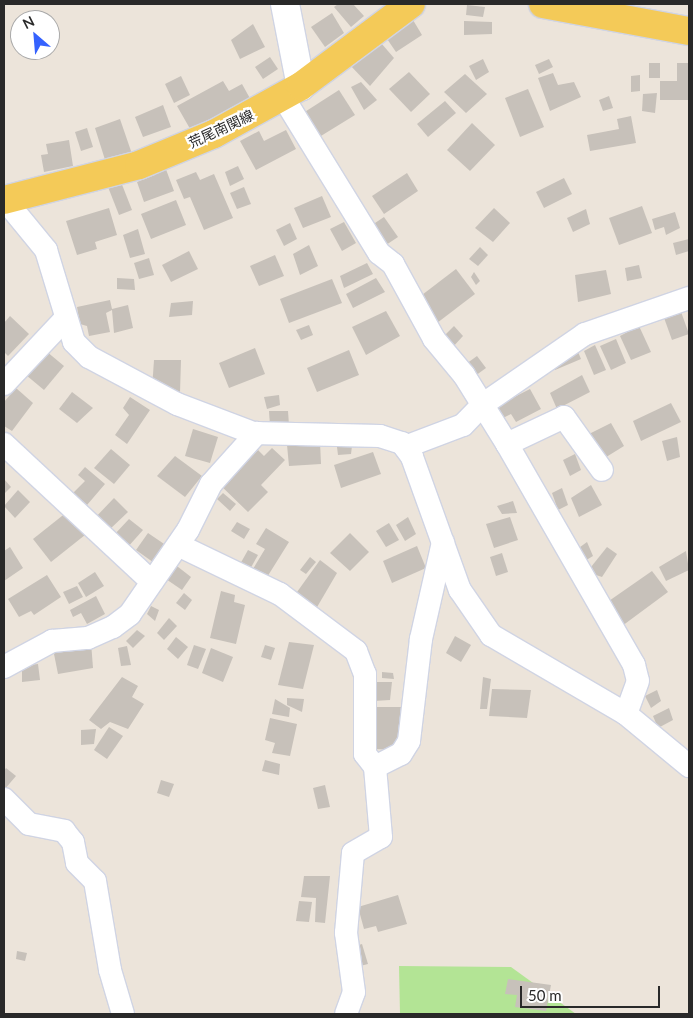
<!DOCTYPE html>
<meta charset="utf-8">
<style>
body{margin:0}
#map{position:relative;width:693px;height:1018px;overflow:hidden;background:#ece4da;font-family:Lato,"Noto Sans JP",sans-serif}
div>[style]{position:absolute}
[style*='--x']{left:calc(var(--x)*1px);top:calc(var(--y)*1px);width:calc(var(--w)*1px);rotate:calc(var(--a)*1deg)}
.green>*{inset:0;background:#b3e495}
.building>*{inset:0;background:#c7c1ba}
.roads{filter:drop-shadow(1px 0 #d0d4e3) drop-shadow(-1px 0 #d0d4e3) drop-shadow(0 1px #d0d4e3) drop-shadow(0 -1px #d0d4e3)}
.minor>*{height:22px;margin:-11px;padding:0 11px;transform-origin:11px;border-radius:11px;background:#fff}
.tertiary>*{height:28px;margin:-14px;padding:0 14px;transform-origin:14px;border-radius:14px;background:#fff}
.primary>*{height:28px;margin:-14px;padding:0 14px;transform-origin:14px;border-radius:14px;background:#f4ca58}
span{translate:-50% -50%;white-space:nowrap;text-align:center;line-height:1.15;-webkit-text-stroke:4.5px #fff;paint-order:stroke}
.street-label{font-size:14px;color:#292929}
.frame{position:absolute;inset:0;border:5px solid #292929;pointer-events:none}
.north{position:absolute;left:10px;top:10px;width:50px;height:50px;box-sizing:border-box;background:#fff;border:1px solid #a9a9a9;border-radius:50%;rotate:333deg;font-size:14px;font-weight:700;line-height:20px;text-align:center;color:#292929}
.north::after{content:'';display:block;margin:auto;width:18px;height:22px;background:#3562fe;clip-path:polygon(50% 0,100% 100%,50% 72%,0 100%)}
.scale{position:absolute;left:520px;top:986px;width:140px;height:22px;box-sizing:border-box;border:2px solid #292929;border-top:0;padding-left:6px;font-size:15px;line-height:18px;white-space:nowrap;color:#292929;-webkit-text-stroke:4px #fff;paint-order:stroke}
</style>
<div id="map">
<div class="green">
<div style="clip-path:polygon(399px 966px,511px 967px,576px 1014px,400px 1014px)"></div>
</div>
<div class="building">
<div style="clip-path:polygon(338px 4px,353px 4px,364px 16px,351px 27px,334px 7px)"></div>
<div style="clip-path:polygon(467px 5px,485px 7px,483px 17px,466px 15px)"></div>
<div style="clip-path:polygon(332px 13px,344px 33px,325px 47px,311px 27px)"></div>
<div style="clip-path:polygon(410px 15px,422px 35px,396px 52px,383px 33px)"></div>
<div style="clip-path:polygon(464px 21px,492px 22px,492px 34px,464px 35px)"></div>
<div style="clip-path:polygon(253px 24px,265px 47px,240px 59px,231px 40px)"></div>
<div style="clip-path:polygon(375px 36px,394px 58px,370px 86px,348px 63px)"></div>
<div style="clip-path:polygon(270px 57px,278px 69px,263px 79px,255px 67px)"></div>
<div style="clip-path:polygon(483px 59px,489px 72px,476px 80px,469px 66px)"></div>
<div style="clip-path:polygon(549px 59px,553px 67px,539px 74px,535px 65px)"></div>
<div style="clip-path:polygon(649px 63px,660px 63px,660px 78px,649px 78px)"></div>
<div style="clip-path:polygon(677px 63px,689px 63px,689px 100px,660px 100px,660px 81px,677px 81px)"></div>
<div style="clip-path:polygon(409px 72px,430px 94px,411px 112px,389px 89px)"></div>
<div style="clip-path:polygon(553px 73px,558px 85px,574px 82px,581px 97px,550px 111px,538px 78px)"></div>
<div style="clip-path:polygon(465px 74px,487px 94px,466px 113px,444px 92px)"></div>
<div style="clip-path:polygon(640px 75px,640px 91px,631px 92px,631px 76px)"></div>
<div style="clip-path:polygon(181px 76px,190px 95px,174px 103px,165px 84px)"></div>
<div style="clip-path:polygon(223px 81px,229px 91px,242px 84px,252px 102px,193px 134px,177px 106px)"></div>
<div style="clip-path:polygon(361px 82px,377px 100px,364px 110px,351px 87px)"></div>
<div style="clip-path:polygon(528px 89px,544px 127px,520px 137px,505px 98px)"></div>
<div style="clip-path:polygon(339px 90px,355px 115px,316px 139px,300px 115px)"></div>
<div style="clip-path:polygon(657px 93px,655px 113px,642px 111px,643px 94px)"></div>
<div style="clip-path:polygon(609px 96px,613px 108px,603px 111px,599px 100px)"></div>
<div style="clip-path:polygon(445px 101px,456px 113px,428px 137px,417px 124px)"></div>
<div style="clip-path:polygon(163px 105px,171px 127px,143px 137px,135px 117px)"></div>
<div style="clip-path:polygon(631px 116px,636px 143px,590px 151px,587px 135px,619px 129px,617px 119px)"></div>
<div style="clip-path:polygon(120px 119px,132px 154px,106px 163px,95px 128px)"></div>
<div style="clip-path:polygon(472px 123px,495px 145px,470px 171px,447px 150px)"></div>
<div style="clip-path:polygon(87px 128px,93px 147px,81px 151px,75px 132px)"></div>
<div style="clip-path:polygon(286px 130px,296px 149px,256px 170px,240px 141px,259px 131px,264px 141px)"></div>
<div style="clip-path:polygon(69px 140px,73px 166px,44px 172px,41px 155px,48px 154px,46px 144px)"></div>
<div style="clip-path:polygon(164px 164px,174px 191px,144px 202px,137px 182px,155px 175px,150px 169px)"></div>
<div style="clip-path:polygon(238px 166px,244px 179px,230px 186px,225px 172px)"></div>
<div style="clip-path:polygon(196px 172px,200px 180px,214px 174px,233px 218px,204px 230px,190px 197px,184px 199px,176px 180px)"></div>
<div style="clip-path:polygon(407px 173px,418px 191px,384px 214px,372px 196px)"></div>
<div style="clip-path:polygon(564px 178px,572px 194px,544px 208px,536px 192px)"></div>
<div style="clip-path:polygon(121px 182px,132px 210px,119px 215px,108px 187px)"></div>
<div style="clip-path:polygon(244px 187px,251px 204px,237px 209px,230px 193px)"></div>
<div style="clip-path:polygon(322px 196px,331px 217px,303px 228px,294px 208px)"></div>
<div style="clip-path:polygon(176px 200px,186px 225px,151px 239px,141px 214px)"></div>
<div style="clip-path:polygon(642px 206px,652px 233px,619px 245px,609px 218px)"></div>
<div style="clip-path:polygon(109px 208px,117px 235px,95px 242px,97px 249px,77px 255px,66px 221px)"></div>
<div style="clip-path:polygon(494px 208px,510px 223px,493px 242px,475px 228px)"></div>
<div style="clip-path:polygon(586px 209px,590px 224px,573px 232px,567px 218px)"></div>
<div style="clip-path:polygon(675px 212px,680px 228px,666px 235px,664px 227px,655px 230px,652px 219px)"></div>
<div style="clip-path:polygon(384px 217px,398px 237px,386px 245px,372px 225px)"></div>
<div style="clip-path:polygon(344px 222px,356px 243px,342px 251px,330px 229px)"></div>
<div style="clip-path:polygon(290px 223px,297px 239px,284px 246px,276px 230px)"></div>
<div style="clip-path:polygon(138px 229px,145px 254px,130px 258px,123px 235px)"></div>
<div style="clip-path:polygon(689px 239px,689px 251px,676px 255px,673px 243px)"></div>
<div style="clip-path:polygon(309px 245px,318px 266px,300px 275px,293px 254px)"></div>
<div style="clip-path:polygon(480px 247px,488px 255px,478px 266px,469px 259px)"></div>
<div style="clip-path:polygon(189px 251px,198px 269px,171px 282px,162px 265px)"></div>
<div style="clip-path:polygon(275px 255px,284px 276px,259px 286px,250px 266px)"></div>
<div style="clip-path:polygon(149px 258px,154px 275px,139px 279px,134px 263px)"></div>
<div style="clip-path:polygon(367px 263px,373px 274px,344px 288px,340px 276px)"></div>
<div style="clip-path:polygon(639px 265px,642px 278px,627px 281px,625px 268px)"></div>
<div style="clip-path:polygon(456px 269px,475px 294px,437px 323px,418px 298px)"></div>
<div style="clip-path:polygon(606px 270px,611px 294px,578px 302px,575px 275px)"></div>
<div style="clip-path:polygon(474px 272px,480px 281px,476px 285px,471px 277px)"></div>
<div style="clip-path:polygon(117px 278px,134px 279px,135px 290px,117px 289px)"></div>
<div style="clip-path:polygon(376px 278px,385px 292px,353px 308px,346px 294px)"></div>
<div style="clip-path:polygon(332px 279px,342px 303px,289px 323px,280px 299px)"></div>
<div style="clip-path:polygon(110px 300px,112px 309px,128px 305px,133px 328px,114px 333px,112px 310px,106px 313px,110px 332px,89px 336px,87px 326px,80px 324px,77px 307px)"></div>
<div style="clip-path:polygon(193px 301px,192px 315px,169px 317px,171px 303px)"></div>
<div style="clip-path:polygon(680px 309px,689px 334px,672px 340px,663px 315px)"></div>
<div style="clip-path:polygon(386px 311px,400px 336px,366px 355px,352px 327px)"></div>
<div style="clip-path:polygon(10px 316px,29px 334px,8px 356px,4px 352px,4px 323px)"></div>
<div style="clip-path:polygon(309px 325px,313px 335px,301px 340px,296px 330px)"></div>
<div style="clip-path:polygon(454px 326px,463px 336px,451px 349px,440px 340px)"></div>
<div style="clip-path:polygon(639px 326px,651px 352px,631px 360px,620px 336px)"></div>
<div style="clip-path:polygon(616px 339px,626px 363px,611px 370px,600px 346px)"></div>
<div style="clip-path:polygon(595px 345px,606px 370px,594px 375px,584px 351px)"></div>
<div style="clip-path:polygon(576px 347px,581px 359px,555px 370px,548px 357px)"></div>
<div style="clip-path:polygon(255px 348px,265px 374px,229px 388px,219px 363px)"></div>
<div style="clip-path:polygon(349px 350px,359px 375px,317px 392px,307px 368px)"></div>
<div style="clip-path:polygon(46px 351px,64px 366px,44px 390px,26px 375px)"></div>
<div style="clip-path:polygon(477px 356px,486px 368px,475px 376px,466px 364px)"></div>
<div style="clip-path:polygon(154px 360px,181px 360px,180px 393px,152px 389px)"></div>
<div style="clip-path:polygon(582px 375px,590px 392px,557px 409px,550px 393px)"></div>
<div style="clip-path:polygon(16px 388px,33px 403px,12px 431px,4px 426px,4px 402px)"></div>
<div style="clip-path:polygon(530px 389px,541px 409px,516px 422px,511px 414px,501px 419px,495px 407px)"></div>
<div style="clip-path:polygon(72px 392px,93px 408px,77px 423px,59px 409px)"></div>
<div style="clip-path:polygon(279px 395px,280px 405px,267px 409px,264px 397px)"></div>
<div style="clip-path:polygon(130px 397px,150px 410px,127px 444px,115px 435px,129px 415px,123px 408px)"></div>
<div style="clip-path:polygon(671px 403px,681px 422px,641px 441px,633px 421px)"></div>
<div style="clip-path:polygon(269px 411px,288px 411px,289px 425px,270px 426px)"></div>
<div style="clip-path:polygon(611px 423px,624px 446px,603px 459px,589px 434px)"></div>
<div style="clip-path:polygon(193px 429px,218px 437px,210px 463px,185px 456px)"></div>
<div style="clip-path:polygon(677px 437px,680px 457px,667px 461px,662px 441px)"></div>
<div style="clip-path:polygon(320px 442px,321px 464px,289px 466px,287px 445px)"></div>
<div style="clip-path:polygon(352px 446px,351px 454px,338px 455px,337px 447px)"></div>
<div style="clip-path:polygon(272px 448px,285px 460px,261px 485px,268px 492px,248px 512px,216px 481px,238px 470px,258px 450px,264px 456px)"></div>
<div style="clip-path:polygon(111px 449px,130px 465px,114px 484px,94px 468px)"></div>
<div style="clip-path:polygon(373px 452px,381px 474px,341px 488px,334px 465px)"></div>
<div style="clip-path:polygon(575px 454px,581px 470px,570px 476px,563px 460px)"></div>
<div style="clip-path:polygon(175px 456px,202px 476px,185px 497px,157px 476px)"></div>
<div style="clip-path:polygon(85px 467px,105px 484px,87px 505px,73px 493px,85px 481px,78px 475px)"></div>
<div style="clip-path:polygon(4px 479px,11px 487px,4px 494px)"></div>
<div style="clip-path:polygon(591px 485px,602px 505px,579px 517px,571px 498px)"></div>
<div style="clip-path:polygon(562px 488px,568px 505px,558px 510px,552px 493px)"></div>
<div style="clip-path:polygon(18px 490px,30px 502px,15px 518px,4px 506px)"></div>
<div style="clip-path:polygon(223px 493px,236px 504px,230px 511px,217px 499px)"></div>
<div style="clip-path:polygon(114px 498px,128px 512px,108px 531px,93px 520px)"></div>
<div style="clip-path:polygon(513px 501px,517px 513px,502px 514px,497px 506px)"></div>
<div style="clip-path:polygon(67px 512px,85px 535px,51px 562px,33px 539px)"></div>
<div style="clip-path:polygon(408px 517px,416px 534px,405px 541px,396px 525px)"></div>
<div style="clip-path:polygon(510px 517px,518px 540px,494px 548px,486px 524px)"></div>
<div style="clip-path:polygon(129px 519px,143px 530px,127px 548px,114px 535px)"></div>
<div style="clip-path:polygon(237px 522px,250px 529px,244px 539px,231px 531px)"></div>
<div style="clip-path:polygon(389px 523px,399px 540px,386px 547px,376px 531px)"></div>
<div style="clip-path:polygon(266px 528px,289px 542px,264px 582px,250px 574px,265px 549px,256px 544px)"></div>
<div style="clip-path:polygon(148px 533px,170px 548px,157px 565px,136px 550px)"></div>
<div style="clip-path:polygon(350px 533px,369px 552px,350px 571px,330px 553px)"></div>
<div style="clip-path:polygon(587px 542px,593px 556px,583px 562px,576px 550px)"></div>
<div style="clip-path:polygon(417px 546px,426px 568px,392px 583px,383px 561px)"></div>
<div style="clip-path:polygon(10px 547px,23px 568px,4px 581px,4px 551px)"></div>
<div style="clip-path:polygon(607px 547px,617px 554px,602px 577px,587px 572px)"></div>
<div style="clip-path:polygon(248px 550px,258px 555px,249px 571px,239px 566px)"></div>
<div style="clip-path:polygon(686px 551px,689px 570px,666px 581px,659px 567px)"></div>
<div style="clip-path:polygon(502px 553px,508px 572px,496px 576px,490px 557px)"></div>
<div style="clip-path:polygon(310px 557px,316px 562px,306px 574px,300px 570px)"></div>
<div style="clip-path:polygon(320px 560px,337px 573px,313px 614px,292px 599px)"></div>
<div style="clip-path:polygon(173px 563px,191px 577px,182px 590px,163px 577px)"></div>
<div style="clip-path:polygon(652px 571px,668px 592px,622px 626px,606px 603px)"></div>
<div style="clip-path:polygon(95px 572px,104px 586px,86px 597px,78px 583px)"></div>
<div style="clip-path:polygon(47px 575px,61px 597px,34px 615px,31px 611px,19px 617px,8px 599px)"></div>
<div style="clip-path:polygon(77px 586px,83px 597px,69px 604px,63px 592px)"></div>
<div style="clip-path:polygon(221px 591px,235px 595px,234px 602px,245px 605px,236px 644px,210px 638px)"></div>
<div style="clip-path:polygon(184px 593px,192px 600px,185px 610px,176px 603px)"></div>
<div style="clip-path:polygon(96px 596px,105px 614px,87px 624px,81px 613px,73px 617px,70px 610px)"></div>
<div style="clip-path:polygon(151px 606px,159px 610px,155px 621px,147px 614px)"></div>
<div style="clip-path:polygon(169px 618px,177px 626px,164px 640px,157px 633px)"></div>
<div style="clip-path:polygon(137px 630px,145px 636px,133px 648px,126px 641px)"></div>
<div style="clip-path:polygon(455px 636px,471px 645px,461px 662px,446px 653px)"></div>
<div style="clip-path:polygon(176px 637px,188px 647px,178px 659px,167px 649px)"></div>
<div style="clip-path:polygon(91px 642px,93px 668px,58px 674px,53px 649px)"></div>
<div style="clip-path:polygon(289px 642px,314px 645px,303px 689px,278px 685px)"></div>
<div style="clip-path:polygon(194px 645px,206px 649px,198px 669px,187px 665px)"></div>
<div style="clip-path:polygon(265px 645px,275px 648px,271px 660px,261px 657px)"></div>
<div style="clip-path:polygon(127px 646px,131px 665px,121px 666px,118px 648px)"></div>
<div style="clip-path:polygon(211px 648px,233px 657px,223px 682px,202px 673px)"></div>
<div style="clip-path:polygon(38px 664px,40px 680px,22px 682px,22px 666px)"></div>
<div style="clip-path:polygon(382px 672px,393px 673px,394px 679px,382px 678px)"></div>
<div style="clip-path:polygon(122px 677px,138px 686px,132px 697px,144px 704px,128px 729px,110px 722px,101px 729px,89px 720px)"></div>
<div style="clip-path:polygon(483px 677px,491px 679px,487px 709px,480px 709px)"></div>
<div style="clip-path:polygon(374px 682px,392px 682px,390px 700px,374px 701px)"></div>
<div style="clip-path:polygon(492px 689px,531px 690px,527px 718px,489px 716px)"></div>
<div style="clip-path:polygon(657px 690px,661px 701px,651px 708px,645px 696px)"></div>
<div style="clip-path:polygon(287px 698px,304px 699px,302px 712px,287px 705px)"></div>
<div style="clip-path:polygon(275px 699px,290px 708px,289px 717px,272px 714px)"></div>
<div style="clip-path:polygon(374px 707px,403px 707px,403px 750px,373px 749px)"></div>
<div style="clip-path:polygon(669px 708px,673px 720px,658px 728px,653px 716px)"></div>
<div style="clip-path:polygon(270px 718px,297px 724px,290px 756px,272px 753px,275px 743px,265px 740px)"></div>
<div style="clip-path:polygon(109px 727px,123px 736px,107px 759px,94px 750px)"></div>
<div style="clip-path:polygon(96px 729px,94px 744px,81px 745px,81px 730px)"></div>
<div style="clip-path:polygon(265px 760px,280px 764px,279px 775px,262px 771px)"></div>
<div style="clip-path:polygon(6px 768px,16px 776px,4px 790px,4px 771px)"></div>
<div style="clip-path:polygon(161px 780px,174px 784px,169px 797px,157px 793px)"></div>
<div style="clip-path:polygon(325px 785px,330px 807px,318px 809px,313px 788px)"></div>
<div style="clip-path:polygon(304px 876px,330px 876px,325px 923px,315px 922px,316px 898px,301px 897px)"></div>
<div style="clip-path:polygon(398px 895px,407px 924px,378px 932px,376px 926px,364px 929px,358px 907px)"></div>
<div style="clip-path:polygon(299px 901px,312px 902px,309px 922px,296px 921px)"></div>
<div style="clip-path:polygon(362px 944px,368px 964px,356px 967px,352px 947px)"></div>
<div style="clip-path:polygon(17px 951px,27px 953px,25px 961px,16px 959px)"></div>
<div style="clip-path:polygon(508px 979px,551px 985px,546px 1011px,515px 1007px,517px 995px,505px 994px)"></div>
</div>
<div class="roads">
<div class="minor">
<div style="--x:283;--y:97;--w:183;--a:58.4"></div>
<div style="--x:379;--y:253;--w:18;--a:38"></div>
<div style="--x:393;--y:264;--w:85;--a:61.3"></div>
<div style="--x:434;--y:339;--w:47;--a:50.2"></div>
<div style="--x:464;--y:375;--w:81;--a:58.1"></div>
<div style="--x:507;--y:444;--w:63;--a:-25.3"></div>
<div style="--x:564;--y:417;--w:65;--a:54.4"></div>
<div style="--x:5;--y:200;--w:65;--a:50.6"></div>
<div style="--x:46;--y:250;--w:96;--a:73.1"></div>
<div style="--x:74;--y:342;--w:21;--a:45"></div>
<div style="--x:89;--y:357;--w:100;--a:28.1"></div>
<div style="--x:177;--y:404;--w:81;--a:20.9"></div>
<div style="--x:253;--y:433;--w:127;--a:1.4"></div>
<div style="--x:380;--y:436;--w:23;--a:18"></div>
<div style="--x:402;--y:443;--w:17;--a:54"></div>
<div style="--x:412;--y:457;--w:141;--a:70.2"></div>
<div style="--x:460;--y:590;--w:55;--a:55.4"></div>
<div style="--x:491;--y:635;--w:156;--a:30.3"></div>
<div style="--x:626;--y:714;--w:82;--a:39.5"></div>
<div style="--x:4;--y:384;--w:89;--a:-46.8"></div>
<div style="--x:4;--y:444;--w:202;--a:43"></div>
<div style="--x:507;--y:444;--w:255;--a:60.1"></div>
<div style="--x:634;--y:665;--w:16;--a:76"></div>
<div style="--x:638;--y:681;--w:35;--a:110"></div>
<div style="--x:405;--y:447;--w:62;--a:-20.8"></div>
<div style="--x:463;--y:425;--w:28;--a:-46"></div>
<div style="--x:482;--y:405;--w:125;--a:-34.6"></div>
<div style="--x:585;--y:334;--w:110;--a:-19.1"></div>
<div style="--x:178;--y:545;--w:113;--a:25.7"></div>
<div style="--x:280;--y:594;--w:95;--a:36.9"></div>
<div style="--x:356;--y:651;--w:25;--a:69"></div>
<div style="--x:365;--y:674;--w:80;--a:90"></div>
<div style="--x:365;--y:754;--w:16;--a:52"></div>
<div style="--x:4;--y:667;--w:55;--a:-28.4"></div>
<div style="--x:52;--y:641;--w:36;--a:-5"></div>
<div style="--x:88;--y:638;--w:27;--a:-24"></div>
<div style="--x:113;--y:627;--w:21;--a:-37"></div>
<div style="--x:130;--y:614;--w:102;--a:-55.4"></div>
<div style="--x:188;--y:530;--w:51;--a:-63.4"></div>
<div style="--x:211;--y:484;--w:69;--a:-48"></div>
<div style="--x:4;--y:799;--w:35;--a:45"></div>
<div style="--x:29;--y:824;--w:36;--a:11"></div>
<div style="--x:64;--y:831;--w:14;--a:51"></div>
<div style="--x:73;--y:842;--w:21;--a:79"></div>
<div style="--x:77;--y:863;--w:25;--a:45"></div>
<div style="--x:95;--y:881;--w:90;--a:80.4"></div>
<div style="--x:110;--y:970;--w:46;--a:73.5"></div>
<div style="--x:346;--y:1014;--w:23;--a:-70"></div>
<div style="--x:354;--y:992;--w:60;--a:-97.7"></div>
<div style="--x:346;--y:933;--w:80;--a:-85"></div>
<div style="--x:353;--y:853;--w:32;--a:-30"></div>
<div style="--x:381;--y:837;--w:70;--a:-94.9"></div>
<div style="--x:375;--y:767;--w:29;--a:-27"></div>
<div style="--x:401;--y:754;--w:15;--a:-58"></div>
<div style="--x:409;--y:741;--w:103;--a:-83.3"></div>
<div style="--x:421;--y:639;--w:99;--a:-77.2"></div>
</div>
<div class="tertiary">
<div style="--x:285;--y:4;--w:84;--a:79"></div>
</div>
<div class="primary">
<div style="--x:543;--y:4;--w:148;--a:10.5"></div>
<div style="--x:4;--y:200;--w:139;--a:-14.5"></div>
<div style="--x:139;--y:165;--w:81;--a:-22.5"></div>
<div style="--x:214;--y:134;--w:99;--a:-28.9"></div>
<div style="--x:301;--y:86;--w:137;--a:-36.7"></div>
</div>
</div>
<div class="street-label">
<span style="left:221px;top:129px;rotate:-25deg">荒尾南関線</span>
</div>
<div class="frame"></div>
<div class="north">N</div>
<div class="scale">50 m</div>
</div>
